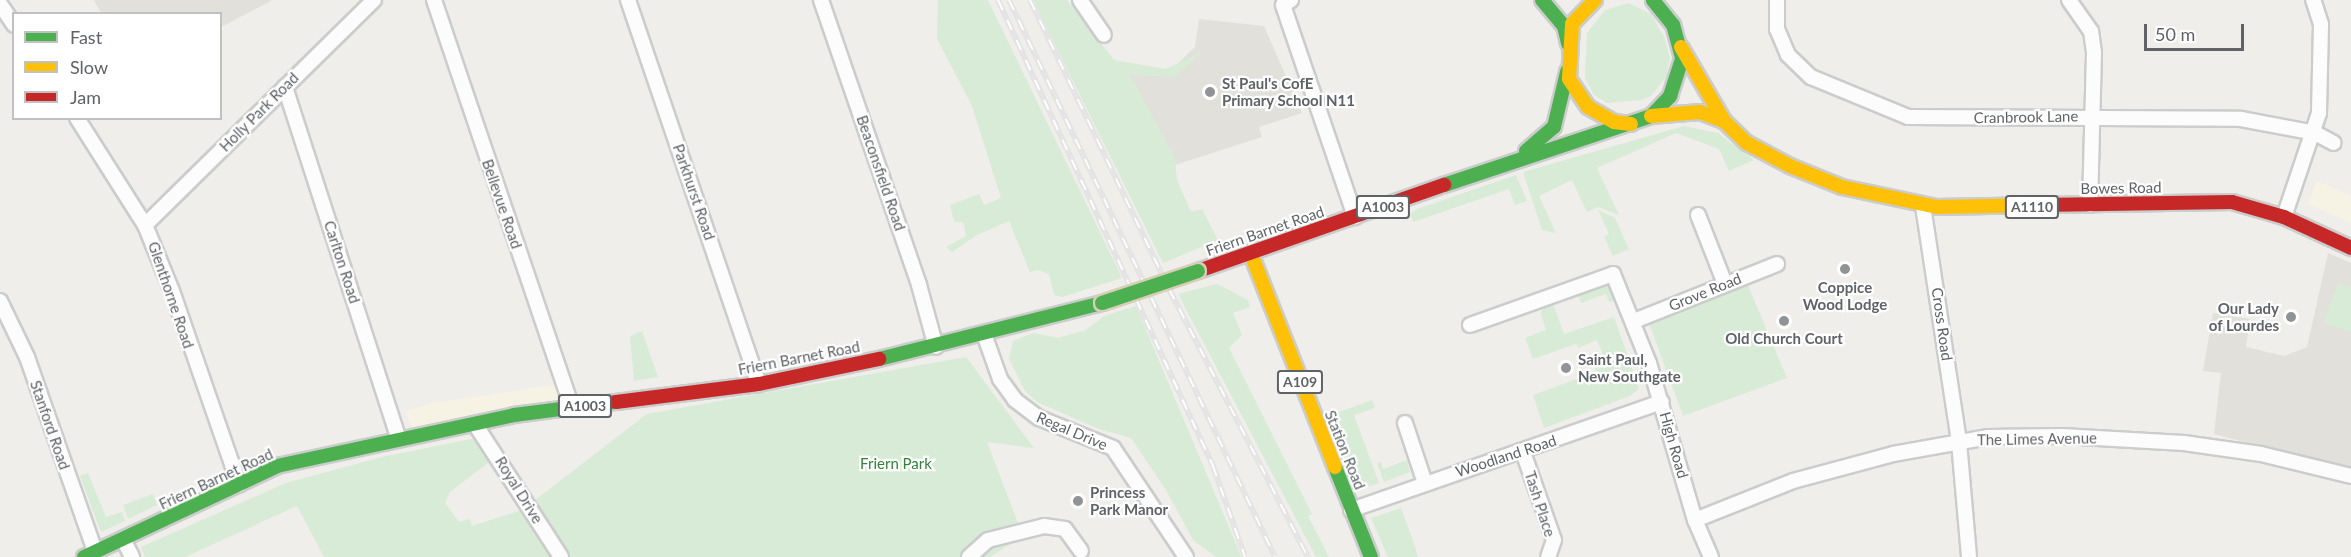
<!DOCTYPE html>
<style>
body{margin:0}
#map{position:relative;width:2351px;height:557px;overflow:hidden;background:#efeeea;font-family:Lato,sans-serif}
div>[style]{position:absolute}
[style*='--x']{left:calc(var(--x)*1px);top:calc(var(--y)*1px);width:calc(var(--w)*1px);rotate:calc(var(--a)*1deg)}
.commercial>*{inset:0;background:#f7f3e4}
.education>*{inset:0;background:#e2e0da}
.green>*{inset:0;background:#d8ebd6}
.roads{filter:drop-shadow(2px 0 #cbcccc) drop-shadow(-2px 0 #cbcccc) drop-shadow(0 2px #cbcccc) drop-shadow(0 -2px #cbcccc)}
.street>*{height:14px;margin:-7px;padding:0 7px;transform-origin:7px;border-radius:7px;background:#fdfcfc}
.fast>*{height:14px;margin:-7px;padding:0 7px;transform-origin:7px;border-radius:7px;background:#4caf50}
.slow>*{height:14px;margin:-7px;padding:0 7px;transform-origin:7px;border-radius:7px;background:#ffc107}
.jam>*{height:14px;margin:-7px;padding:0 7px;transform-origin:7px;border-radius:7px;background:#c62828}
.rail>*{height:6px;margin-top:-3px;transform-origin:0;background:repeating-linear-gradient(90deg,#fff 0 11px,#e4e4e4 0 22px);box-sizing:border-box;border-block:2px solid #e4e4e4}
.bridges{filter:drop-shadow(2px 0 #d7ceb8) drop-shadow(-2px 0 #d7ceb8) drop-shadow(0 2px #d7ceb8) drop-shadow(0 -2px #d7ceb8)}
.fast-bridge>*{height:14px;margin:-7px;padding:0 7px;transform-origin:7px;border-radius:7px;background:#4caf50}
.dots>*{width:16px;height:16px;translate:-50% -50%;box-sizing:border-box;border:3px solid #fff;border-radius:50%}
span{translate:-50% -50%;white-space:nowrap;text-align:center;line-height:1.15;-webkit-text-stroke:4.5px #fff;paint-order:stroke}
.shield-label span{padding:2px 4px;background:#fff;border:2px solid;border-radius:4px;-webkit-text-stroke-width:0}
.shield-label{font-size:14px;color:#5f6368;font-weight:700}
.poi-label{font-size:15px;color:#5f6368;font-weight:700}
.left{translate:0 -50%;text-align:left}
.right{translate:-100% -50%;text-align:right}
.street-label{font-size:15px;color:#5f6368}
.park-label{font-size:15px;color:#348238}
.legend{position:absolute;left:12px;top:12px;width:210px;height:108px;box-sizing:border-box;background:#fff;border:2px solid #bfc1c3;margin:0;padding:8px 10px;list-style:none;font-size:18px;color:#5f6368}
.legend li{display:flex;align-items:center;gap:12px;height:30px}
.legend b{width:30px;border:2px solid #bfc1c3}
.scale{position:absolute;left:2144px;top:24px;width:100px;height:27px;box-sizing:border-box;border:3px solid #5f6368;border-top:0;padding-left:8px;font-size:18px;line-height:21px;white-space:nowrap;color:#5f6368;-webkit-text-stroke:4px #fff;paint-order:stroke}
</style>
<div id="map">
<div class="commercial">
<div style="clip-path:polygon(2317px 181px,2351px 196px,2351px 223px,2308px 204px)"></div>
<div style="clip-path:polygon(555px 385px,559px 402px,412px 427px,406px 411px,433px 403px)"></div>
</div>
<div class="education">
<div style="clip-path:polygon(94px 0,270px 0,271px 1px,221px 27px,220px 14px,101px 13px)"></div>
<div style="clip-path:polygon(1199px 19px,1264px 26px,1302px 113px,1259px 127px,1262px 137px,1169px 167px,1112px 67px,1170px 71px,1195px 47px)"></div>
<div style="clip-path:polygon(2328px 253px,2351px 263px,2351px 470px,2214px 434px,2221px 373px,2203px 371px,2213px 313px,2250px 319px,2246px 347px,2284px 356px,2307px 347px)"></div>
</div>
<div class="green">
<div style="clip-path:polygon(938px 0,988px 0,1122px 278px,1062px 297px,1054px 295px,1049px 274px,1038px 270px,1030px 272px,1009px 221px,977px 235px,952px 252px,946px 247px,966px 236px,963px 222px,954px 222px,950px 205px,979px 194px,984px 205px,1001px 198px,972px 106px,937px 39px)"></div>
<div style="clip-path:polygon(1033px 0,1067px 0,1114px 60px,1166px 69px,1202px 52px,1175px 77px,1130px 75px,1175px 158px,1177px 180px,1191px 212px,1202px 209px,1218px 240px,1163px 263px)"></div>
<div style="clip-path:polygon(1629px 3px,1651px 14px,1664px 37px,1670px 58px,1666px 77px,1651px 96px,1641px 100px,1607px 103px,1594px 95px,1585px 78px,1587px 33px,1605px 10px)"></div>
<div style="clip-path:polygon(1684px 126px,1718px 133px,1754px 160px,1729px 171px,1719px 149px,1676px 133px,1597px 168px,1619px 215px,1598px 207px,1587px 212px,1572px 180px,1539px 196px,1556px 233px,1542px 230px,1523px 172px)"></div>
<div style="clip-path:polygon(1516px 175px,1527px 201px,1515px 205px,1509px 189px,1413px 222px,1410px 214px,1417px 209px)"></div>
<div style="clip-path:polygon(1598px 210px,1615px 218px,1629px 249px,1613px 256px,1604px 237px,1609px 234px)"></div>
<div style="clip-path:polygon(1744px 276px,1787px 378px,1683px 416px,1645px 312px)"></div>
<div style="clip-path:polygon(1608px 278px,1615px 300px,1609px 302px,1606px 294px,1581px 303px,1578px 295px,1553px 304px,1564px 334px,1614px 317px,1639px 389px,1630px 396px,1544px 428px,1533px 395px,1596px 372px,1594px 365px,1605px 360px,1597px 340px,1578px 348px,1576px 344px,1533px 359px,1525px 338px,1546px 330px,1541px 314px,1543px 303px)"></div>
<div style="clip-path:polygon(2338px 283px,2351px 287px,2351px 332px,2324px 323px)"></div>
<div style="clip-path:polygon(1217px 284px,1248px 300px,1250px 307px,1233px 313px,1242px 335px,1229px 348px,1312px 514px,1308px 516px,1329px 557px,1316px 557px,1178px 294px)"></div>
<div style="clip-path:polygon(1136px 306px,1234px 539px,1241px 557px,1216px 557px,1193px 540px,1166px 490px,1131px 438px,1099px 429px,1037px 402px,1025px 391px,1009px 359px,1013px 341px,1033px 333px,1058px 338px,1086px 330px,1104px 316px)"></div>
<div style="clip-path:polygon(642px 331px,658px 377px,634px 381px,630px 336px)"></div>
<div style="clip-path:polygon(966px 357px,1034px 448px,987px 442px,1023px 536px,990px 557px,324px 557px,297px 506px,185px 557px,145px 557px,141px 547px,286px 483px,382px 457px,476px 438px,491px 453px,488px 463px,450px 492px,445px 503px,459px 522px,470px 519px,472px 526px,522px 510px,647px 414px)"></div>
<div style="clip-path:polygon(1372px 400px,1375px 408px,1354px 415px,1379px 483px,1363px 489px,1356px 486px,1328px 416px)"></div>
<div style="clip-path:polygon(1407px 460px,1410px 472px,1384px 482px,1377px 463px,1381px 462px,1383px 469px)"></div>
<div style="clip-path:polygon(88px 473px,106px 517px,122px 512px,125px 521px,101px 532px,80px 476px)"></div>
<div style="clip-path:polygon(153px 494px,157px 505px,128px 519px,123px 505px)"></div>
<div style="clip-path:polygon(1401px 508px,1412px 538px,1418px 557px,1388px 557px,1371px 518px)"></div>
</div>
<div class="roads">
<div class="street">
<div style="--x:434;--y:0;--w:431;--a:71.3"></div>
<div style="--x:628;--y:0;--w:406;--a:71.2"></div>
<div style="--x:821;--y:0;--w:301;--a:71"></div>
<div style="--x:919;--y:285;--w:64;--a:74.7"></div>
<div style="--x:1080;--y:0;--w:42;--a:55.6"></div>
<div style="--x:1291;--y:0;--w:9;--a:148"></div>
<div style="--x:1283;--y:5;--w:224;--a:71.2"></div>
<div style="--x:1777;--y:0;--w:29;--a:90"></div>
<div style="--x:1777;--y:29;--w:28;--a:67"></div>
<div style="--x:1788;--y:55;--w:32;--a:44"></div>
<div style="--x:1811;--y:77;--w:105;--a:22.4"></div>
<div style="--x:1908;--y:117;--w:333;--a:0.3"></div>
<div style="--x:2241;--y:119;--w:75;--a:10.7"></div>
<div style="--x:2315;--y:133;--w:21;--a:28"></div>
<div style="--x:2069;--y:0;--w:38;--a:55"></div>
<div style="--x:2091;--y:31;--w:22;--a:82"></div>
<div style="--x:2094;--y:53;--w:152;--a:91.5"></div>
<div style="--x:0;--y:4;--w:25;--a:56"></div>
<div style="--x:285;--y:87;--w:368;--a:72.1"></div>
<div style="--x:77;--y:118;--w:127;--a:57.6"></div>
<div style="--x:145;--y:225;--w:71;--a:67.8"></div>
<div style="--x:172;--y:291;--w:205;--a:70.9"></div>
<div style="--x:1923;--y:206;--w:239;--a:81.3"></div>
<div style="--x:1959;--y:442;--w:115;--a:85"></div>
<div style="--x:1698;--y:215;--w:74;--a:68.6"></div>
<div style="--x:2284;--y:217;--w:110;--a:-71.4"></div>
<div style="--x:2319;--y:113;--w:89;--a:-88.7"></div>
<div style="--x:2321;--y:24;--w:25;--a:-108"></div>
<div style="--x:145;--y:225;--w:321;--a:-44.5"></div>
<div style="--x:0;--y:301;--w:62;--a:64.3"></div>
<div style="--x:27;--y:357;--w:206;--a:70.7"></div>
<div style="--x:1634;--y:321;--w:154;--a:-21.7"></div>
<div style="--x:1470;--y:325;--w:152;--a:-19.6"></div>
<div style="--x:1613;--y:274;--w:96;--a:68"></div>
<div style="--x:1649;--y:363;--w:164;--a:73.7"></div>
<div style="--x:1695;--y:520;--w:40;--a:66.6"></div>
<div style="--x:984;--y:334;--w:48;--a:70.4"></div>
<div style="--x:1000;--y:379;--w:26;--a:54"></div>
<div style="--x:1015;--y:400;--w:30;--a:37"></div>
<div style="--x:1039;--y:418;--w:80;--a:22.1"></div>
<div style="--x:1113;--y:448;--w:131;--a:56.2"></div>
<div style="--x:1405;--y:423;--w:63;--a:71.6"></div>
<div style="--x:475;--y:424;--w:158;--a:57.1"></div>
<div style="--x:1523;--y:452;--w:93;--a:70.6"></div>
<div style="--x:1554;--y:540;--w:18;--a:109"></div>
<div style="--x:1351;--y:510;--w:329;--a:-19.2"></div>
<div style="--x:1695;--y:520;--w:105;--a:-21.7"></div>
<div style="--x:1793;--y:481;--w:104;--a:-15.1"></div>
<div style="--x:1893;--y:454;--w:97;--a:-10.1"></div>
<div style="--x:1988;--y:437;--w:74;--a:-0.8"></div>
<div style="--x:2062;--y:436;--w:122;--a:3.3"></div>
<div style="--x:2184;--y:443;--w:78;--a:8.1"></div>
<div style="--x:2261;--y:454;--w:93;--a:13.7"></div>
<div style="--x:123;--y:539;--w:20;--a:63"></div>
<div style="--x:969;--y:557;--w:25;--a:-42"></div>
<div style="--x:988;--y:540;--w:58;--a:-14"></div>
<div style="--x:1044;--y:526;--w:21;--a:8"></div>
<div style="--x:1065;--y:529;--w:27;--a:54"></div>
</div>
<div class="fast">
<div style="--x:1542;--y:0;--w:34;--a:50"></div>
<div style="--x:1564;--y:26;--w:18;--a:77"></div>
<div style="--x:1526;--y:151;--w:37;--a:-41"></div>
<div style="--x:1554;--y:127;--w:57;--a:-76.7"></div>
<div style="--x:1444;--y:185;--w:218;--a:-18.4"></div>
<div style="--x:1651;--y:116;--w:28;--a:-46"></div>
<div style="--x:1670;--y:96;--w:40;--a:-72"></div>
<div style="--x:1682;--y:58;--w:34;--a:-105"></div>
<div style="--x:1673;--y:25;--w:32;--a:-129"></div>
<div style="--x:879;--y:359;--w:230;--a:-14.1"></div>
<div style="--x:1335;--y:467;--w:97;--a:68.2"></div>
<div style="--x:84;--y:557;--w:213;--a:-25.2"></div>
<div style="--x:277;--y:466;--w:242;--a:-12.1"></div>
<div style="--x:514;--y:415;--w:103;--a:-7.3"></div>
</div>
<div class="slow">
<div style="--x:1595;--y:0;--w:33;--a:134"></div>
<div style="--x:1572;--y:24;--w:55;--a:93.1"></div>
<div style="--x:1569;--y:79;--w:34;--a:56"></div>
<div style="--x:1588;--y:107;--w:30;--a:30"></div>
<div style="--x:1614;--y:122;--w:17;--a:7"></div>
<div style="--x:1681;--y:47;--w:86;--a:59.8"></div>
<div style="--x:1724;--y:121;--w:32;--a:44"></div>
<div style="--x:1747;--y:143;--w:49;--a:28.1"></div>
<div style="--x:1790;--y:166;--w:56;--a:22"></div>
<div style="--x:1842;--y:187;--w:97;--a:11.9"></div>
<div style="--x:1937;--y:207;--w:104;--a:-1.1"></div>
<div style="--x:1651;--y:116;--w:49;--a:-4.7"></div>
<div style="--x:1700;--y:112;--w:26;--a:21"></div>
<div style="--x:1251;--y:254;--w:229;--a:68.5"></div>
</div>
<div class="jam">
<div style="--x:2041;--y:205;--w:191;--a:-0.9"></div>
<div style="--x:2232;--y:202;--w:54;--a:16.1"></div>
<div style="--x:2284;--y:217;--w:74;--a:24.8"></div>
<div style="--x:1198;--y:271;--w:261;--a:-19.3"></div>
<div style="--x:616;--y:402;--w:144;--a:-7.2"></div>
<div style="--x:759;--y:384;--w:123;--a:-11.8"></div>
</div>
</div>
<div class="rail">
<div style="--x:998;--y:0;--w:513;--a:65.23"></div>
<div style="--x:1213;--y:466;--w:96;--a:70.6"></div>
<div style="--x:1009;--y:0;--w:617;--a:64.47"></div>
<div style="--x:1030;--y:0;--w:321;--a:64.3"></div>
<div style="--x:1169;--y:289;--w:302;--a:62.6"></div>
</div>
<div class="bridges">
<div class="fast-bridge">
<div style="--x:1102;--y:303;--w:101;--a:-18.4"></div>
</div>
</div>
<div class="dots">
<div style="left:1210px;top:92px;background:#919496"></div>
<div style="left:1845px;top:269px;background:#919496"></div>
<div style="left:2291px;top:317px;background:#919496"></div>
<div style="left:1784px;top:321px;background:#919496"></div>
<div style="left:1566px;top:368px;background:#919496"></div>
<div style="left:1078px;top:501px;background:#919496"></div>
</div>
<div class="shield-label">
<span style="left:1383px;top:207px">A1003</span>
<span style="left:2032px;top:207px">A1110</span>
<span style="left:1300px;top:382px">A109</span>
<span style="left:585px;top:406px">A1003</span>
</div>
<div class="poi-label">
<span class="left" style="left:1222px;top:92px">St Paul's CofE<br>Primary School N11</span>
<span style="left:1845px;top:296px">Coppice<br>Wood Lodge</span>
<span class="right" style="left:2279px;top:317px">Our Lady<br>of Lourdes</span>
<span style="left:1784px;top:339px">Old Church Court</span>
<span class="left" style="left:1578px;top:368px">Saint Paul,<br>New Southgate</span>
<span class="left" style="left:1090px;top:501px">Princess<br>Park Manor</span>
</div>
<div class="street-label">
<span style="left:259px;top:112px;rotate:-45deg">Holly Park Road</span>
<span style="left:2026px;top:117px;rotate:-1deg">Cranbrook Lane</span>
<span style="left:881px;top:173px;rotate:71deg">Beaconsfield Road</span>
<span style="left:2121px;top:188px;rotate:-1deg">Bowes Road</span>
<span style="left:694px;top:192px;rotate:71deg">Parkhurst Road</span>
<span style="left:502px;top:204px;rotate:71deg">Bellevue Road</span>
<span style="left:1265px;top:231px;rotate:-19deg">Friern Barnet Road</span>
<span style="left:342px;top:262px;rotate:72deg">Carlton Road</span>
<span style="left:1705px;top:292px;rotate:-22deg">Grove Road</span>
<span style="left:171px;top:295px;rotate:71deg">Glenthorne Road</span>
<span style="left:1942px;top:324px;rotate:82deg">Cross Road</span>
<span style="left:799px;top:358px;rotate:-11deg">Friern Barnet Road</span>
<span style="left:50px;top:425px;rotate:71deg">Stanford Road</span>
<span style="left:1072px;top:431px;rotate:23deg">Regal Drive</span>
<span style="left:2037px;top:439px;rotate:-1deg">The Limes Avenue</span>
<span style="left:1674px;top:445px;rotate:74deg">High Road</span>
<span style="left:1345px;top:450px;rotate:68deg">Station Road</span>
<span style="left:1506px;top:456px;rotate:-18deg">Woodland Road</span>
<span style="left:216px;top:479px;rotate:-25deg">Friern Barnet Road</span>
<span style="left:519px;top:490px;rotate:58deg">Royal Drive</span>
<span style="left:1540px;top:504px;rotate:72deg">Tash Place</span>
</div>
<div class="park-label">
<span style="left:896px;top:464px">Friern Park</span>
</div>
<ul class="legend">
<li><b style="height:8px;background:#4caf50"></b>Fast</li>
<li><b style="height:8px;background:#ffc107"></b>Slow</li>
<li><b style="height:8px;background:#c62828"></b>Jam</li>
</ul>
<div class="scale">50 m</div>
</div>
